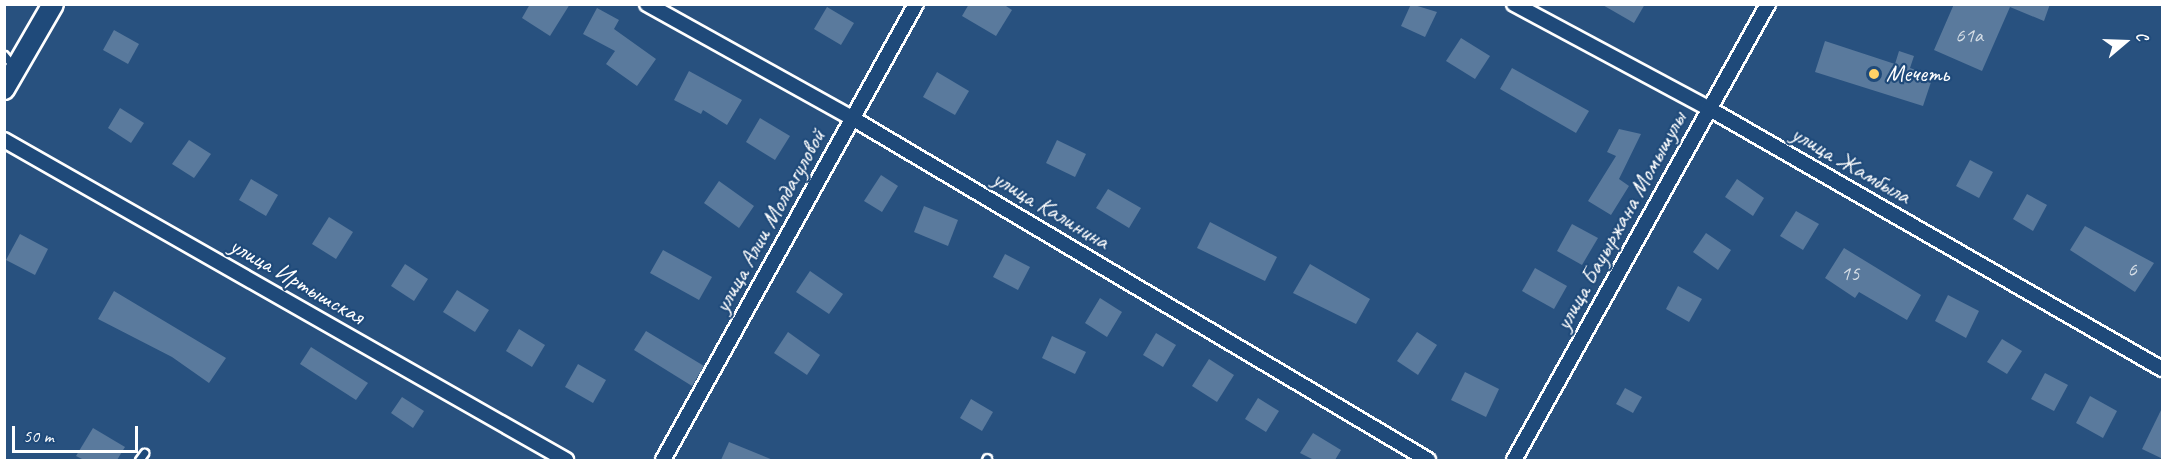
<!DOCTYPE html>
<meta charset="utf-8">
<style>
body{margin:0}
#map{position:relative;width:2167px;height:465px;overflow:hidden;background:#28517f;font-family:Caveat,sans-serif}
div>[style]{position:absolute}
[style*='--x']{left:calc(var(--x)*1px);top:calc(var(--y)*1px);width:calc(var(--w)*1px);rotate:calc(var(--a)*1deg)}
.building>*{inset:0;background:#5a7a9d}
.roads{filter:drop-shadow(2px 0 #fff) drop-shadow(-2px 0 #fff) drop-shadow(0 2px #fff) drop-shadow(0 -2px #fff)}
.lane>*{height:7px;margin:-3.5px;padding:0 3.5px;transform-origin:3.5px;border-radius:3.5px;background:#1f4a7a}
.street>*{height:14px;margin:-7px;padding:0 7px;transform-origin:7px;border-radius:7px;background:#1f4a7a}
.secondary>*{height:20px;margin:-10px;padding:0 10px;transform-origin:10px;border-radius:10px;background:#1f4a7a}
.dots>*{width:16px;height:16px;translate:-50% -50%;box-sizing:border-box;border:3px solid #1f4a7a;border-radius:50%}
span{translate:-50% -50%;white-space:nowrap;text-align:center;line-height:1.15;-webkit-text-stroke:4.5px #1f4a7a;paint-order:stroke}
.number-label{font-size:21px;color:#d6dee6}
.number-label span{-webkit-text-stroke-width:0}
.poi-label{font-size:24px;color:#fff}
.left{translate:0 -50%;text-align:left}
.street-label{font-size:24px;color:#fff}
.frame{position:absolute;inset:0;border:6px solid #fff;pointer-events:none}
.north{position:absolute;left:2095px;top:12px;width:60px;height:60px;-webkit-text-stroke:4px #1f4a7a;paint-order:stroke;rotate:71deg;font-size:16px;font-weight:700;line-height:24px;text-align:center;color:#fff}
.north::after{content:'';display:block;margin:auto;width:21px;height:27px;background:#fff;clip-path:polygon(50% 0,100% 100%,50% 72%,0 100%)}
.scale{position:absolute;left:12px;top:426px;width:126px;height:27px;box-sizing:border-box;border:3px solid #fff;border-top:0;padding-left:8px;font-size:18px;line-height:21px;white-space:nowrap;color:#fff;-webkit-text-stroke:4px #1f4a7a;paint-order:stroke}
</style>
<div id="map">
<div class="building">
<div style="clip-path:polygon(530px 4px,570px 4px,550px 36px,522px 18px)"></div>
<div style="clip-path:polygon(969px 4px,1003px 4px,1012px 10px,996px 36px,962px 16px)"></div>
<div style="clip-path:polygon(1411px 4px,1437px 12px,1425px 37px,1401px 26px)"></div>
<div style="clip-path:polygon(1601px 4px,1645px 4px,1634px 23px)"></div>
<div style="clip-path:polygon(1954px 4px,2050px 4px,2044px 21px,2010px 7px,1982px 71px,1934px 50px)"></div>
<div style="clip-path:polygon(827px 7px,854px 23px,841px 45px,814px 29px)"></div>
<div style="clip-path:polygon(597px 8px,619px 20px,614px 29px,656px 59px,637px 86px,606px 64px,615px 51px,583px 34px)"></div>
<div style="clip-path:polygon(114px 30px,139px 44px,128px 64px,103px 50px)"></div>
<div style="clip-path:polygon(1461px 38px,1490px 56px,1475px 79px,1446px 61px)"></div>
<div style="clip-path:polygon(1825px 41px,1895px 64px,1899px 51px,1914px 56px,1910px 68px,1933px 76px,1923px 106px,1815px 72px)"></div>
<div style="clip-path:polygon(1512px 68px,1589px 111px,1576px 133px,1500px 89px)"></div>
<div style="clip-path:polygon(689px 71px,742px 100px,727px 125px,703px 110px,701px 114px,674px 100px)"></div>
<div style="clip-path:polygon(937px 72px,969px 91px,955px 115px,923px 97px)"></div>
<div style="clip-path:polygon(120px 108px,144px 123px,131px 143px,108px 128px)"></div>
<div style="clip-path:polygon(760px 118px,790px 136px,775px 160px,746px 142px)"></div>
<div style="clip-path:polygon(1619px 129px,1641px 134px,1619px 179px,1629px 186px,1611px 215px,1588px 201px,1616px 156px,1607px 152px)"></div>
<div style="clip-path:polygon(189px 140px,211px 154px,194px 178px,172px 164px)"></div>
<div style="clip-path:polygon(1057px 140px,1086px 154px,1075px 177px,1046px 163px)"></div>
<div style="clip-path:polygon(1970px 160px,1993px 172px,1979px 198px,1956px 186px)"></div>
<div style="clip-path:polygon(881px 175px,898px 186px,882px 212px,864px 201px)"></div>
<div style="clip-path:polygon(251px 179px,278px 195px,266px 216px,239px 200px)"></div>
<div style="clip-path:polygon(1737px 179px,1764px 198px,1753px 216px,1725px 197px)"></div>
<div style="clip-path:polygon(719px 181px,754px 206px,739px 228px,704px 203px)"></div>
<div style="clip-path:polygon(1108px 189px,1141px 208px,1129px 228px,1096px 208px)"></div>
<div style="clip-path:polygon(2027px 194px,2047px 205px,2033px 231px,2013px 219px)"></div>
<div style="clip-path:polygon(924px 206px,958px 220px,948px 246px,914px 232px)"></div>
<div style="clip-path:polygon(1796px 211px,1819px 224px,1803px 250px,1780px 236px)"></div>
<div style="clip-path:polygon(329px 217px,353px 232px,336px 259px,312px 244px)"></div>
<div style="clip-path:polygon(1210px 222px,1277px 257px,1265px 281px,1197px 248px)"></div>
<div style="clip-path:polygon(1572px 224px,1598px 238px,1582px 265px,1557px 251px)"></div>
<div style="clip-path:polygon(2085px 226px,2154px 263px,2135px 292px,2070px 250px)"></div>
<div style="clip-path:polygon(1706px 233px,1731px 250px,1718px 270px,1693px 252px)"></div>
<div style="clip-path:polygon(20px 234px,48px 249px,35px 275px,6px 260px)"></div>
<div style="clip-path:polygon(1844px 248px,1921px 295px,1907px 320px,1859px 292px,1855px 298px,1825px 278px)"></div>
<div style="clip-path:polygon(663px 250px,712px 277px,699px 300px,650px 273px)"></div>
<div style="clip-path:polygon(1005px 254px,1030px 267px,1018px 290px,993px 277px)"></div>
<div style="clip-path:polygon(405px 264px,428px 279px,414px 301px,391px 286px)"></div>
<div style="clip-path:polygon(1310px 264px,1370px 299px,1356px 324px,1293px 293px)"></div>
<div style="clip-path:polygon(1535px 268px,1567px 286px,1554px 309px,1522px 291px)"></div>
<div style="clip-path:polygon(810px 271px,843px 294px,829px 314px,796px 292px)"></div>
<div style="clip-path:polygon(1678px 286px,1702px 299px,1689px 322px,1666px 309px)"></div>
<div style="clip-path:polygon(457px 290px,489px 310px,475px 332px,443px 312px)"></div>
<div style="clip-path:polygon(114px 291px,226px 358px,209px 383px,172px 357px,98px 319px)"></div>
<div style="clip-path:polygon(1948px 295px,1979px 311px,1966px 338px,1935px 321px)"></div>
<div style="clip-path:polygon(1100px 298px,1122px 312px,1107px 337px,1085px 323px)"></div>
<div style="clip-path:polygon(519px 329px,545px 345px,532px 367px,506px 351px)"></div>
<div style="clip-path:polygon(646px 331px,704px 366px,692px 386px,634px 350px)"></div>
<div style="clip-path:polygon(788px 332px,820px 355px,807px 375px,774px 353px)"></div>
<div style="clip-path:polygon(1417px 332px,1437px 345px,1418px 375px,1397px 361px)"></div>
<div style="clip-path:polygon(1156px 333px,1176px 345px,1163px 367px,1143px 355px)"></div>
<div style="clip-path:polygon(1052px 336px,1086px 352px,1075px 374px,1042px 358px)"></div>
<div style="clip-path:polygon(2002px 339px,2022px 351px,2007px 374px,1987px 362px)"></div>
<div style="clip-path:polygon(311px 347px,368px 383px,356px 400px,300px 364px)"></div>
<div style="clip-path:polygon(1209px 359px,1234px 375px,1217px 402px,1192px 386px)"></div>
<div style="clip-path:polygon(578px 364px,606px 380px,593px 403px,565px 387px)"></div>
<div style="clip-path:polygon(1465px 372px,1499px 389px,1486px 417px,1451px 400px)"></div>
<div style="clip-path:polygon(2045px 373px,2068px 385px,2054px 411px,2031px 399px)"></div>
<div style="clip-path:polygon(1625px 388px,1642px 397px,1633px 413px,1616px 404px)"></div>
<div style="clip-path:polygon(2090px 396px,2117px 411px,2103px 438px,2076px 423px)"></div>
<div style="clip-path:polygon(402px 397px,424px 411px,413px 428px,391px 413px)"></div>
<div style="clip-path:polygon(1258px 398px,1279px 411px,1266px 432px,1245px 419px)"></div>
<div style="clip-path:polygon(971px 399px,993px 412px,982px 431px,960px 418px)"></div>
<div style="clip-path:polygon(2163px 406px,2163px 459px,2142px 449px)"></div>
<div style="clip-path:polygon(93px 428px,125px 447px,117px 460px,84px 460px,76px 456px)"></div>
<div style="clip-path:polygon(1313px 433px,1341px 450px,1335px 460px,1314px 460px,1300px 453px)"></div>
<div style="clip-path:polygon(729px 442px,773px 460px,721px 460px)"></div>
</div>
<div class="roads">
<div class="lane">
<div style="--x:4;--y:55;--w:16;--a:50"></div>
<div style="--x:139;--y:460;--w:9;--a:-54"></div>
<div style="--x:986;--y:460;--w:2;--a:-63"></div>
</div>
<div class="street">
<div style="--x:647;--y:4;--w:235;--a:29.1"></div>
<div style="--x:852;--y:118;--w:670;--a:30.7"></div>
<div style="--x:1514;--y:4;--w:220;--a:28.2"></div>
<div style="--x:1708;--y:108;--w:524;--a:29.89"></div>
<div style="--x:4;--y:140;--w:647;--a:29.66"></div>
<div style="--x:663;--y:460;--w:521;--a:-60.98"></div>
<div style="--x:1514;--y:460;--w:522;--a:-60.88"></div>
</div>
<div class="secondary">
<div style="--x:4;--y:89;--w:98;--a:-60"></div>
</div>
</div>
<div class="dots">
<div style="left:1874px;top:74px;background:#ffd166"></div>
</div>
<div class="number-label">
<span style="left:1969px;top:35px">61а</span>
<span style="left:2132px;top:269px">6</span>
<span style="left:1850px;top:273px">15</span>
</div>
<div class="poi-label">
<span class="left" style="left:1886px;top:74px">Мечеть</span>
</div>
<div class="street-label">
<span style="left:1851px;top:165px;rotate:30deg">улица Жамбыла</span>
<span style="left:1051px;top:210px;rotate:31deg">улица Калинина</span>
<span style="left:770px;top:221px;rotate:-61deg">улица Алии Молдагуловой</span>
<span style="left:1621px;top:221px;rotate:-61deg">улица Бауыржана Момышулы</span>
<span style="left:297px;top:281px;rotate:30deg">улица Иртышская</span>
</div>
<div class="frame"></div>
<div class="north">С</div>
<div class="scale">50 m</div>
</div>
